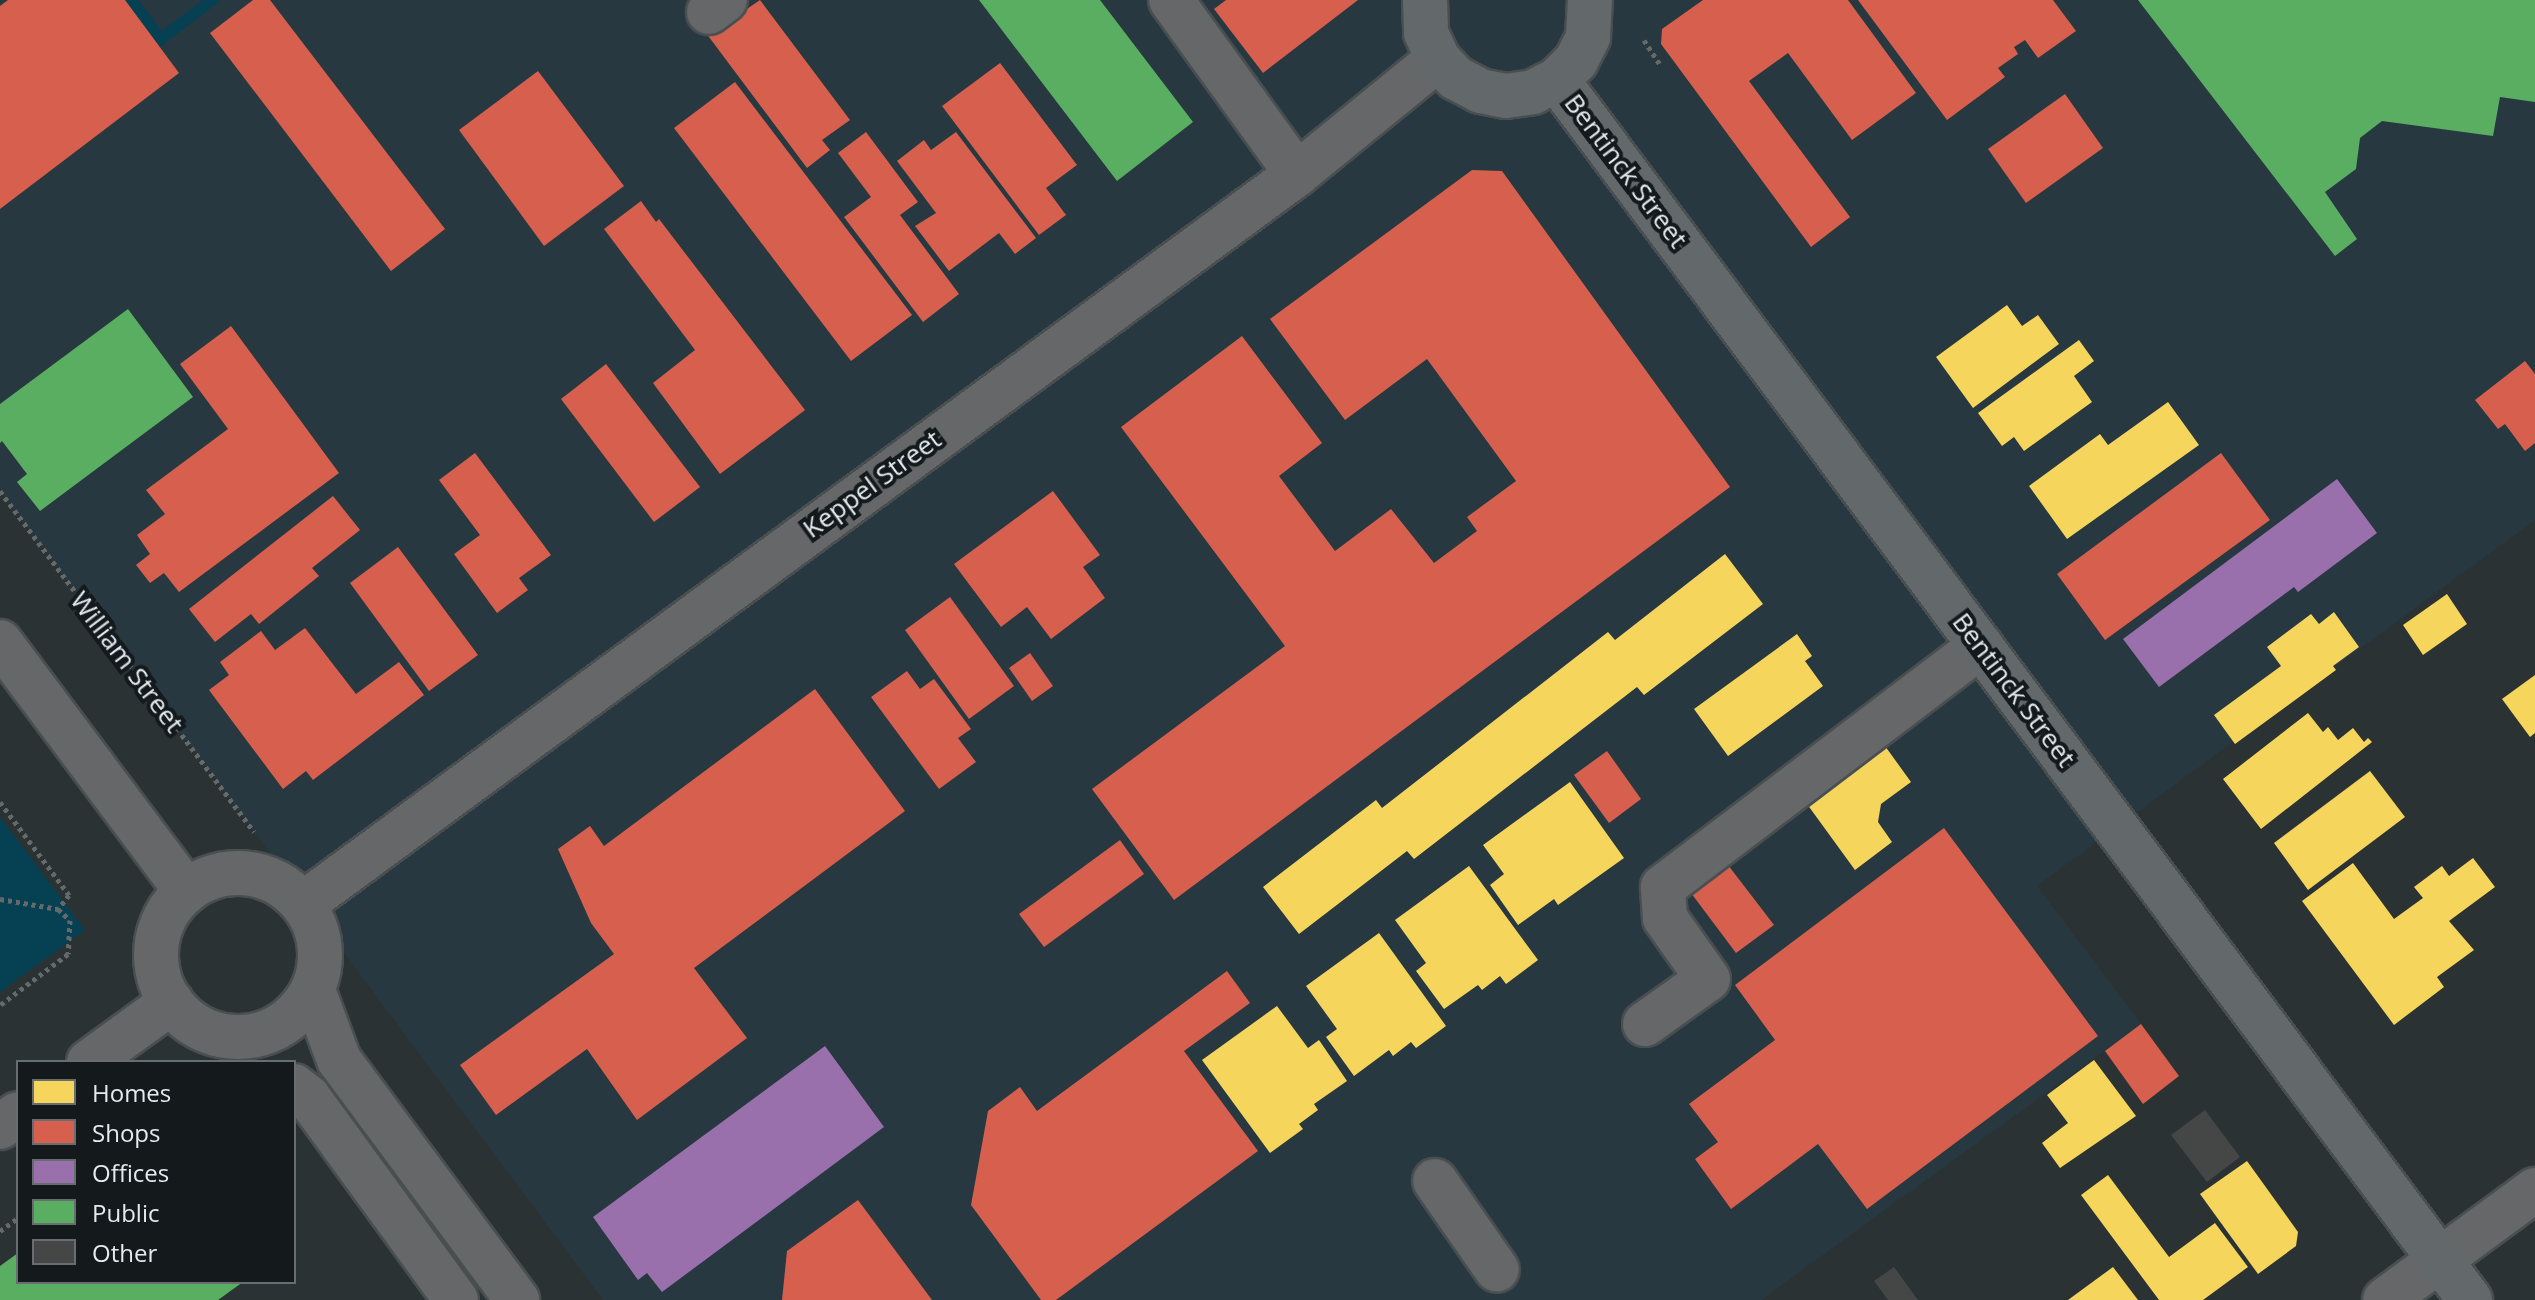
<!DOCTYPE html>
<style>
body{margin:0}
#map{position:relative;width:2535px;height:1300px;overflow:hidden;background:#2b3234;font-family:"Open Sans",sans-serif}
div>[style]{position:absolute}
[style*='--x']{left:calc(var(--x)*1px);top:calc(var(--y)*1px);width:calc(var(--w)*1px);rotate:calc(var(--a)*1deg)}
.built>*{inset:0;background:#273840}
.green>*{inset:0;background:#064053}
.homes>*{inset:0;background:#f6d55c}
.shops>*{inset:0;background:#d6604d}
.offices>*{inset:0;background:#9970ab}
.public>*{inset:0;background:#5aae61}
.building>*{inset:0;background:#444746}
.path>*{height:5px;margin-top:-2.5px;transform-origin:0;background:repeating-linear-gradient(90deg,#65696a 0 4px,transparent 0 8px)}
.roads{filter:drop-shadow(2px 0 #494f51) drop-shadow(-2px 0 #494f51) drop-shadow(0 2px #494f51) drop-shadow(0 -2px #494f51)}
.minor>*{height:44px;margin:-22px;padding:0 22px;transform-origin:22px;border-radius:22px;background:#656768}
.minor>.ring{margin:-22px;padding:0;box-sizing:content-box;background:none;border:44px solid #656768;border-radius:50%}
.major>*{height:44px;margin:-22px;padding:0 22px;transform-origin:22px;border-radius:22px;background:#63686a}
span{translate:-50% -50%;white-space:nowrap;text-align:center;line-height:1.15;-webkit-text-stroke:8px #14191c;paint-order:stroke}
.street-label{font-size:26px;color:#e3ebee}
.legend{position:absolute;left:16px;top:1060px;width:280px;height:224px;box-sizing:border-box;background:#14191c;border:2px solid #676d70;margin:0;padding:10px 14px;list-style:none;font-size:24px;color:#e3ebee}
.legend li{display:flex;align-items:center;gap:16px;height:40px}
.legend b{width:40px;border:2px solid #676d70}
</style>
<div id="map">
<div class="built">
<div style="clip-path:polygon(0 0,2535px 0,2535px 520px,2037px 886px,2141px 1024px,1761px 1300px,603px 1300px,0 491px)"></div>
</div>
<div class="green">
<div style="clip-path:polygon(125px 0,138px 0,162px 31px,203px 0,221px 0,160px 47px)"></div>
<div style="clip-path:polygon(0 817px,85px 930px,0 992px)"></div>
</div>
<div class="homes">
<div style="clip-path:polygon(2007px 305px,2022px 326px,2038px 315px,2059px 344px,1973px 408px,1936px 357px)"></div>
<div style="clip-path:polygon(2079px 340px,2094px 361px,2074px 376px,2092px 402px,2024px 451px,2014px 437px,2002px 446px,1978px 413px)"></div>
<div style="clip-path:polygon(2168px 402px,2199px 445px,2067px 539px,2029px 486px,2100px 434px,2108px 445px)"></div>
<div style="clip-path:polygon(1725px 554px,1763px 604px,1644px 695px,1637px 687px,1414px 859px,1407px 851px,1299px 934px,1263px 887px,1376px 800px,1382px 808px,1608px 632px,1615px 640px)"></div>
<div style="clip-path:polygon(2447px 594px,2467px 624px,2423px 655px,2403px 625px)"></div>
<div style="clip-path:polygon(2334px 612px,2359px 647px,2333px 666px,2336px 670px,2235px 744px,2214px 715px,2281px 666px,2267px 647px,2311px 614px,2319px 624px)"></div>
<div style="clip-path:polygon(1797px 634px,1812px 656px,1805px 661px,1823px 686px,1728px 756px,1694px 709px)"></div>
<div style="clip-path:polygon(2535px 675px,2535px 733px,2530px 737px,2502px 699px)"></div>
<div style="clip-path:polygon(2308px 713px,2323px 732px,2328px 727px,2338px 740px,2353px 728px,2364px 742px,2368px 738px,2372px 742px,2261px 829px,2223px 779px)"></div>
<div style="clip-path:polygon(1885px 746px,1911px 782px,1881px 804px,1878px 822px,1892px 842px,1855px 870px,1807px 804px)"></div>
<div style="clip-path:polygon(2370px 771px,2405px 817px,2308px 890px,2274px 843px)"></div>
<div style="clip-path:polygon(1570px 782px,1624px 858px,1558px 905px,1554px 899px,1518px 925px,1490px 885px,1504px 874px,1483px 845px)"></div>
<div style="clip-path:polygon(2473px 858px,2495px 887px,2449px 921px,2474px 950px,2437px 977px,2444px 987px,2394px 1025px,2302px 901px,2353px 863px,2394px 919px,2423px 898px,2414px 887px,2442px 866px,2449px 876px)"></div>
<div style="clip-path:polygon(1469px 866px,1538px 960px,1506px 984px,1500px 976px,1482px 990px,1478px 985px,1444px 1009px,1416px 971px,1426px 963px,1395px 920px)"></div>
<div style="clip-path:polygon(1379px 933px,1446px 1026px,1416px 1048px,1411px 1042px,1393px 1056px,1389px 1050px,1354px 1076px,1326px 1037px,1337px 1029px,1306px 986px)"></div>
<div style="clip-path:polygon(1277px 1006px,1308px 1048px,1319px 1040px,1347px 1081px,1314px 1104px,1318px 1110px,1299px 1124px,1303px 1129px,1270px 1153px,1202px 1060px)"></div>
<div style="clip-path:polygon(2094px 1060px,2136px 1116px,2060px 1168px,2042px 1143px,2068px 1123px,2047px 1095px)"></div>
<div style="clip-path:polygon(2247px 1161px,2298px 1232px,2296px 1246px,2258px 1274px,2200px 1194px)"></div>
<div style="clip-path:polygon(2108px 1175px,2169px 1257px,2215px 1223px,2248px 1267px,2203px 1300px,2159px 1300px,2081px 1195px)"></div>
<div style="clip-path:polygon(2113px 1267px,2138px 1300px,2068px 1300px)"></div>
</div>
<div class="shops">
<div style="clip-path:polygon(8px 0,125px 0,179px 73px,0 209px,0 6px)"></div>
<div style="clip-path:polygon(253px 0,270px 0,445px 229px,391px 271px,210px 33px)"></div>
<div style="clip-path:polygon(760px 0,850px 120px,822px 140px,830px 150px,807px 168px,703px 29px,741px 13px)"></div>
<div style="clip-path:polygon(1226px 0,1358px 0,1263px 73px,1214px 9px)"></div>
<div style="clip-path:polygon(1703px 0,1848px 0,1916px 93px,1852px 140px,1788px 53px,1749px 81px,1850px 217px,1811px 247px,1661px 44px,1662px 29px)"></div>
<div style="clip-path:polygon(1858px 0,2053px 0,2076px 31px,2038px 58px,2025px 40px,2014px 47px,2018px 54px,1998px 68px,2005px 77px,1947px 120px)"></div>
<div style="clip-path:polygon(1000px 63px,1077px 165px,1046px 188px,1066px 215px,1039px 235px,942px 106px)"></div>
<div style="clip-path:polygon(538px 71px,624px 186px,544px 246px,459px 130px)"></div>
<div style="clip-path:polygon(735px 82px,912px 315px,851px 361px,674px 128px)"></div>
<div style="clip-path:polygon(2065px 94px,2103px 148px,2026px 203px,1988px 149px)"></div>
<div style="clip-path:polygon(866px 132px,918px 202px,900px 215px,959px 294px,923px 322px,844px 217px,871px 197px,838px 153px)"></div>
<div style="clip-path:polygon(956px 132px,1036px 238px,1015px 254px,999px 233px,949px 271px,915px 226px,936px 213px,897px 161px,924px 140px,931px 150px)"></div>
<div style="clip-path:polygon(1472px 170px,1502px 171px,1730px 487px,1174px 900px,1092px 789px,1285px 646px,1121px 427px,1242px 336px,1322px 443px,1279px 476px,1335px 551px,1391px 509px,1434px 563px,1477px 531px,1467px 517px,1516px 481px,1427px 359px,1345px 420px,1270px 319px)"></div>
<div style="clip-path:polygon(641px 201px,656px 222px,659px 219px,805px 410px,720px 474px,653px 383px,695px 350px,604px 229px)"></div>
<div style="clip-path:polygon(231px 326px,339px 473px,179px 592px,164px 573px,150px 583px,136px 565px,150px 554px,137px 535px,165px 514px,146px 490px,228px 429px,180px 364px)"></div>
<div style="clip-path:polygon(2525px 361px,2535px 374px,2535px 443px,2525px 451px,2505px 424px,2498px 429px,2475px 400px)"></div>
<div style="clip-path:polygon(606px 364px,700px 487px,654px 522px,561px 399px)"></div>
<div style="clip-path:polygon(475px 453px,551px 555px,519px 578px,528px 590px,497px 613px,454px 554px,480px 535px,439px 480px)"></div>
<div style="clip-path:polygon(2221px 453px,2270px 520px,2105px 640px,2057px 574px)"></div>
<div style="clip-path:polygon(1053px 491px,1100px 555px,1083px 567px,1105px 598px,1051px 639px,1027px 607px,1001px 627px,954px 564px)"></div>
<div style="clip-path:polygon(333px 496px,360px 530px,312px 568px,319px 576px,259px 624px,251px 614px,215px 642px,189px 609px)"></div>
<div style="clip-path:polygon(398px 547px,478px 655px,429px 691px,350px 583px)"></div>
<div style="clip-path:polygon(950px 597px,1014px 686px,969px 719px,905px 630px)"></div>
<div style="clip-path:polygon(305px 628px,356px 694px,399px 662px,424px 695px,313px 780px,306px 771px,283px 789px,209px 690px,229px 675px,220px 662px,261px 631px,275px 650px)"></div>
<div style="clip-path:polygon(1030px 653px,1053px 686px,1032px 701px,1009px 668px)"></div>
<div style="clip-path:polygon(907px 671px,920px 689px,934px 679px,971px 729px,958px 738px,976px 762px,939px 789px,871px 697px)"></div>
<div style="clip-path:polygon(815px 689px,905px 811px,694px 968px,747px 1038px,637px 1120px,587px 1049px,496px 1115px,460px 1065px,614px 954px,591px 923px,558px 849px,590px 826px,604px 846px)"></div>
<div style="clip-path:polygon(1607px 751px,1641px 799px,1609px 823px,1574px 775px)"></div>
<div style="clip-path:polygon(1944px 828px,2098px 1036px,1867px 1209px,1818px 1144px,1731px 1209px,1695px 1159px,1718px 1142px,1689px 1104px,1775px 1040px,1735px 985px)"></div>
<div style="clip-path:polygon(1120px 840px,1144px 874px,1044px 947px,1019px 914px)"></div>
<div style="clip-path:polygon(1728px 865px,1774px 925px,1736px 953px,1691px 893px)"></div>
<div style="clip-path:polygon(1227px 971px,1250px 1003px,1184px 1051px,1258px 1151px,1056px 1300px,1041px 1300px,971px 1205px,988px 1111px,1020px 1087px,1037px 1111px)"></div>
<div style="clip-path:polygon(2141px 1024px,2179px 1076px,2143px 1104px,2105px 1051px)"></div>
<div style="clip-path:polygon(858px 1200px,932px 1300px,782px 1300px,787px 1251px)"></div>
</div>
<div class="offices">
<div style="clip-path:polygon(2337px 479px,2377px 533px,2298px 592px,2294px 587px,2159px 687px,2123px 639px)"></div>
<div style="clip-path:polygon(825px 1046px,884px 1127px,662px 1292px,647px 1273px,638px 1280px,593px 1217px)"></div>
</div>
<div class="public">
<div style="clip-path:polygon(979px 0,1100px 0,1193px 122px,1117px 181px)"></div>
<div style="clip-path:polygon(2138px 0,2535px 0,2535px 102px,2500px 97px,2493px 136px,2382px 121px,2360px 138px,2356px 169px,2325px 192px,2357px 239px,2335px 256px)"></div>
<div style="clip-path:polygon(128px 309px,193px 397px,40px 511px,17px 482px,27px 474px,2px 441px,0 443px,0 404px)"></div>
<div style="clip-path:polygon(18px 1253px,18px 1282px,243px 1282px,218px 1300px,0 1300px,0 1266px)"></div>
</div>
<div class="building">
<div style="clip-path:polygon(2205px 1110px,2240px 1157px,2207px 1182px,2171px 1135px)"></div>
<div style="clip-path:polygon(1894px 1267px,1918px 1300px,1888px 1300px,1874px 1281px)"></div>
</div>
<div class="path">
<div style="--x:1644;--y:40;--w:30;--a:57"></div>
<div style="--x:0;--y:491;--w:425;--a:53.3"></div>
<div style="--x:0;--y:802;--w:116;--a:53.4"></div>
<div style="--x:69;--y:895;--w:18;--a:128"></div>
<div style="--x:0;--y:899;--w:59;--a:9.8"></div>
<div style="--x:58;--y:909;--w:16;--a:43"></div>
<div style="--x:70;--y:920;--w:34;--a:93"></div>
<div style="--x:68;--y:954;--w:85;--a:143.1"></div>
<div style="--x:0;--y:1231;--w:22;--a:-36"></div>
</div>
<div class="roads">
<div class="minor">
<div style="--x:1171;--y:0;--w:215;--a:54.1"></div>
<div style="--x:709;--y:12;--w:20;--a:-37"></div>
<div style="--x:0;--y:642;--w:311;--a:53.2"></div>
<div class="ring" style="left:156px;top:873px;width:120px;height:120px"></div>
<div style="--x:303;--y:904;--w:1233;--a:-36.29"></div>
<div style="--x:1297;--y:174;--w:182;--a:-39.2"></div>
<div style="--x:313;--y:990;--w:75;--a:69.6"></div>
<div style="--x:339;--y:1060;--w:299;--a:53.4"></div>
<div style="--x:1645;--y:1024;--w:77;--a:-35.5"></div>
<div style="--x:1708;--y:979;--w:75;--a:-125.2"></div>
<div style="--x:1665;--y:918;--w:31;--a:-94"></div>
<div style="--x:1663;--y:887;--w:399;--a:-37.2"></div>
<div style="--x:89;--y:1062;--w:102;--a:-35.9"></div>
<div style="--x:294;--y:1086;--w:18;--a:38"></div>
<div style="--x:308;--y:1097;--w:251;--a:53.9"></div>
<div style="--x:0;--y:1127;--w:22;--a:-36"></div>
<div style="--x:1435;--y:1181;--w:108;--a:55.1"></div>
<div style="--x:2385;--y:1300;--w:186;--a:-36.3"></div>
</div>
<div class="major">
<div style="--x:1425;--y:0;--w:33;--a:88"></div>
<div style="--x:1426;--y:33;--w:29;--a:65"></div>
<div style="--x:1438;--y:59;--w:26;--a:47"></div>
<div style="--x:1456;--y:78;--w:27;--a:28"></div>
<div style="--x:1480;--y:91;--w:26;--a:11"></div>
<div style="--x:1506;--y:96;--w:27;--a:-8"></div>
<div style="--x:1533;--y:92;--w:27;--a:-27"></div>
<div style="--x:1557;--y:80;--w:27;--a:-45"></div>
<div style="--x:1576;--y:61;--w:27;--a:-63"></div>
<div style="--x:1588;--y:37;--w:37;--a:-87"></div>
<div style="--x:1557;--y:80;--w:1524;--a:53.19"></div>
</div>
</div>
<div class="street-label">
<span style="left:1626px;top:171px;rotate:53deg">Bentinck Street</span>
<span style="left:872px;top:484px;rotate:-36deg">Keppel Street</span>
<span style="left:127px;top:662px;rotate:53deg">William Street</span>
<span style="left:2014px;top:690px;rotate:53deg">Bentinck Street</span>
</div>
<ul class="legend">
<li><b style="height:22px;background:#f6d55c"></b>Homes</li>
<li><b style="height:22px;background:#d6604d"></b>Shops</li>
<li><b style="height:22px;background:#9970ab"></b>Offices</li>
<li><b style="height:22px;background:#5aae61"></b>Public</li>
<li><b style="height:22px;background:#444746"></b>Other</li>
</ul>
</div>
